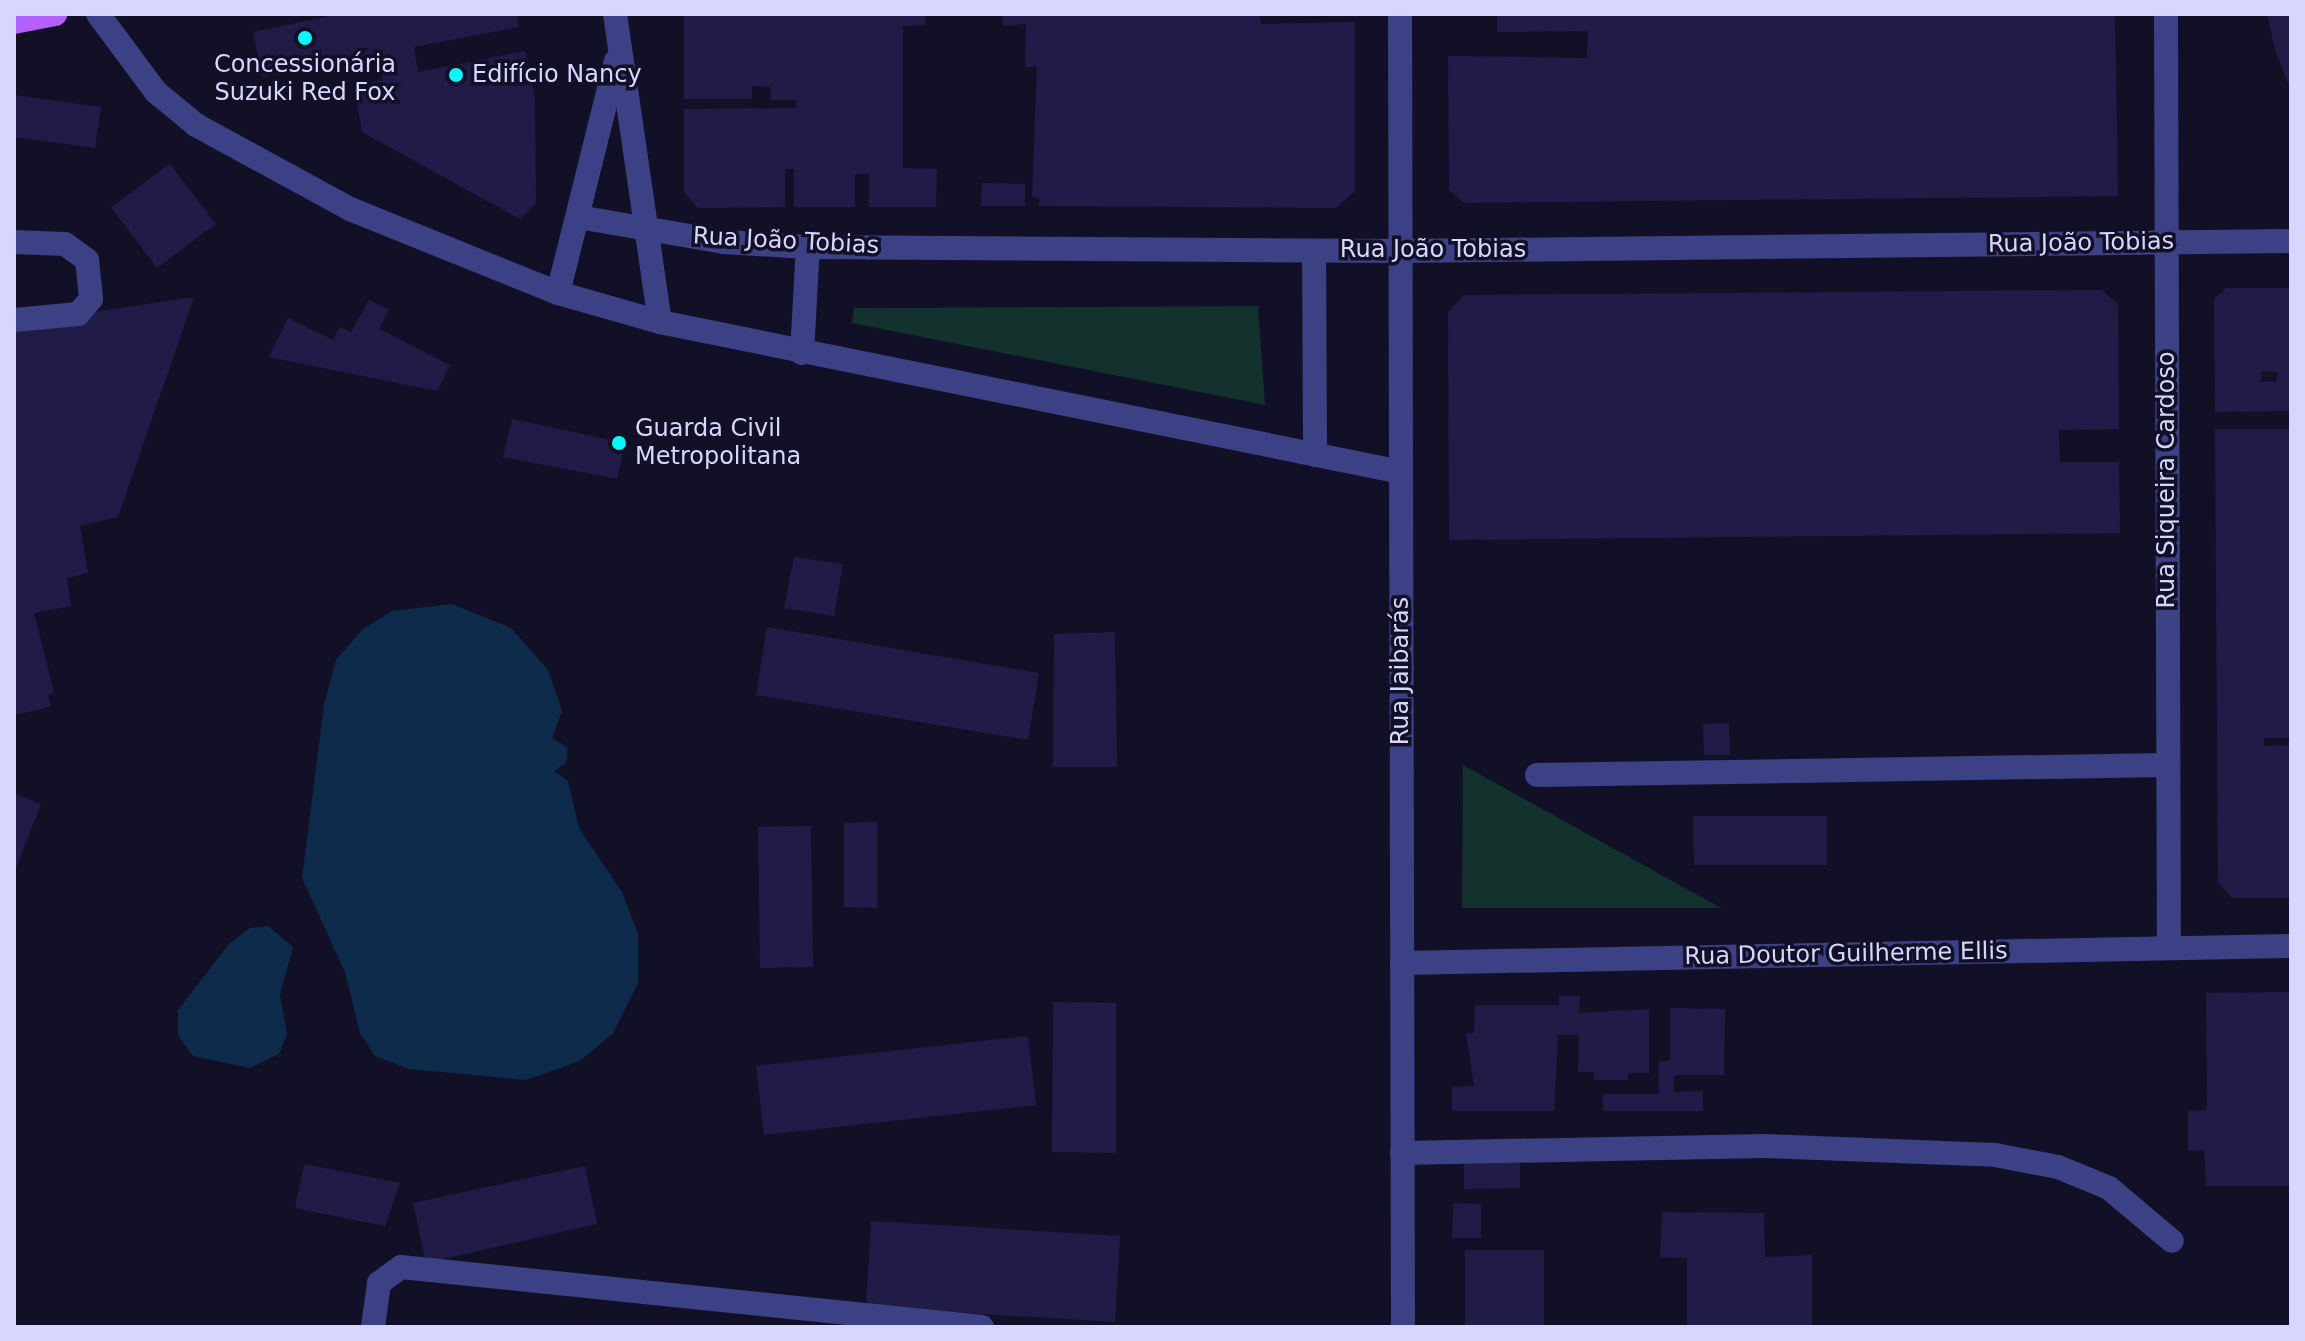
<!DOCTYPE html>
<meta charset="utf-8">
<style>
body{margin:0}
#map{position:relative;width:2305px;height:1341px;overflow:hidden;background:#121027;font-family:"DejaVu Sans",sans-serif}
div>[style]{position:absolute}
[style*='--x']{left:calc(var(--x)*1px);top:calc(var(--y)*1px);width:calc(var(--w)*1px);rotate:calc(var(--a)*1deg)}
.green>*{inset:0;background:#13312d}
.water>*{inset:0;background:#0f2b4b}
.building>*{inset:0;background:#211c47}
.minor>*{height:24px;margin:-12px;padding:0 12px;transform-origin:12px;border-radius:12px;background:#3c4085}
.major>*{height:24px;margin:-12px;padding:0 12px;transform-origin:12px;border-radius:12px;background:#b360fc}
.dots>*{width:22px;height:22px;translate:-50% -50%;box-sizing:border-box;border:4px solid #121027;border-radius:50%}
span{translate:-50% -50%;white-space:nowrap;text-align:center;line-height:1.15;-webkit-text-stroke:7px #121027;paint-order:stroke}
.poi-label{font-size:24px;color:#d7d7fe}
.left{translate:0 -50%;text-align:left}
.street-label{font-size:24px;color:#d7d7fe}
.frame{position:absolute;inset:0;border:16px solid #d7d7fe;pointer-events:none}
</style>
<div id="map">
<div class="green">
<div style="clip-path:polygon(1258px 306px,1265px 405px,852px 323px,854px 308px)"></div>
<div style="clip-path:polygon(1463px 765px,1721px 908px,1462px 908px)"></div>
</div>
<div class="water">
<div style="clip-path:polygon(452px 604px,511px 628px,548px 670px,562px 711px,552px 738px,568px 748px,566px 763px,554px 771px,568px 781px,579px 828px,622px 892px,638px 934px,638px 983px,613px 1033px,580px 1061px,526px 1080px,409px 1069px,375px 1056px,360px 1033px,345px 972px,302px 878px,324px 705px,336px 660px,363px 629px,392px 611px)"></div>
<div style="clip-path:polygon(268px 926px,293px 947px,280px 994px,287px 1034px,279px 1054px,250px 1068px,193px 1056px,178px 1035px,178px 1010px,229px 944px,250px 928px)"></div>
</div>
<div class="building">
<div style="clip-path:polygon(340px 14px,517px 14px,519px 27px,414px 47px,418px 72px,525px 51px,535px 98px,536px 203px,520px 219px,362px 132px,354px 85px,383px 80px,379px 56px,263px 77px,253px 32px)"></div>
<div style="clip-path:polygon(684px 14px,925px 14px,925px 25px,903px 26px,903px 168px,937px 169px,936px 207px,869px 207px,869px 174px,855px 174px,855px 207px,794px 207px,794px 169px,785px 169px,785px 207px,698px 208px,684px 193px,684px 109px,796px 108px,796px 100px,771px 100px,771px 87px,752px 86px,752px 99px,684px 99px)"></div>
<div style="clip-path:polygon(1002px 14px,1260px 14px,1261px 24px,1355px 22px,1355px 191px,1336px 208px,1039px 206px,1039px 198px,1032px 197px,1037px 67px,1025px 67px,1026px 24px,1003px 26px)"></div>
<div style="clip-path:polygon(1497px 14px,2115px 14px,2118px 196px,1464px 203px,1449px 190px,1448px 56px,1587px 58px,1588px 31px,1497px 32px)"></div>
<div style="clip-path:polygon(2267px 14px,2291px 14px,2291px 90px,2276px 53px)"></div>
<div style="clip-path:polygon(14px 95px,101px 107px,95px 148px,14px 137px)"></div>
<div style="clip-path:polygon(170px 164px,216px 224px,157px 268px,111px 207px)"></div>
<div style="clip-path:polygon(982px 183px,1025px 184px,1025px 206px,981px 206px)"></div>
<div style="clip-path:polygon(evenodd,2226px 288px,2291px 288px,2291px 411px,2215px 412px,2214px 299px,2226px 288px,2261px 371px,2277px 372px,2277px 381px,2261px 382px,2261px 371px)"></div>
<div style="clip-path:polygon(2102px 290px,2118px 304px,2119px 429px,2059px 430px,2060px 462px,2119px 462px,2120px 533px,1449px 540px,1448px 312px,1464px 295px)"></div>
<div style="clip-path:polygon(194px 297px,118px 517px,80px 526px,88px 573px,67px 578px,71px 606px,34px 613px,54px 693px,48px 695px,51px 707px,14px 715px,14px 324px)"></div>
<div style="clip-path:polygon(369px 300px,389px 310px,379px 329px,450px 365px,437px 391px,269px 357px,288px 318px,333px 340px,340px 327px,351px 332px)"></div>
<div style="clip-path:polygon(512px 419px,625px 443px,617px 479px,503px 457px)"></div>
<div style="clip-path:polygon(2215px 429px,2291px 429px,2291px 738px,2264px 738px,2264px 746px,2291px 745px,2291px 898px,2232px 898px,2218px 882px)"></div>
<div style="clip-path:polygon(794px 557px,843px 564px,834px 616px,784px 608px)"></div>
<div style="clip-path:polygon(767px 627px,1039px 673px,1028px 740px,756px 695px)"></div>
<div style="clip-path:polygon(1115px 632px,1117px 767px,1053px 767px,1054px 634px)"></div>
<div style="clip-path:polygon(1729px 723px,1730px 755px,1704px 755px,1703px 724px)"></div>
<div style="clip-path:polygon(14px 793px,41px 804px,14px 873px)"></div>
<div style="clip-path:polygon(1693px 816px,1827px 816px,1827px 865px,1694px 865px)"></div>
<div style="clip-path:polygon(877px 822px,877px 908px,844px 907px,844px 823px)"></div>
<div style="clip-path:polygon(811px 826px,813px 967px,760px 968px,758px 827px)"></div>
<div style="clip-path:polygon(2291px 992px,2291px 1186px,2206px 1186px,2204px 1150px,2188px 1151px,2188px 1111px,2207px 1110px,2206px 993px)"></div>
<div style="clip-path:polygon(1559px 996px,1580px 996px,1579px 1013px,1649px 1009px,1649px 1073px,1628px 1073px,1628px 1080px,1594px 1080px,1594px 1072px,1578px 1072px,1579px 1035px,1558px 1035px,1554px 1111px,1452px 1111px,1452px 1087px,1474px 1086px,1466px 1033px,1474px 1033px,1475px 1005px,1559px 1005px)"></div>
<div style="clip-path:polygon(1053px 1002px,1116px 1003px,1116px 1153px,1052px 1152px)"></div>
<div style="clip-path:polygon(1670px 1008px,1725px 1009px,1724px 1075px,1674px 1075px,1674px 1092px,1703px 1091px,1703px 1111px,1603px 1111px,1603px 1094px,1659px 1094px,1659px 1061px,1670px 1061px)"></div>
<div style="clip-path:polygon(1028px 1036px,1036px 1105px,764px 1135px,756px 1066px)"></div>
<div style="clip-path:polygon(1464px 1162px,1520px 1162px,1520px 1188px,1464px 1189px)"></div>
<div style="clip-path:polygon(304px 1164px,400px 1183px,385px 1226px,295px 1208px)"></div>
<div style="clip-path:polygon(585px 1166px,597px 1224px,426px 1263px,413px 1203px)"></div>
<div style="clip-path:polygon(1453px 1203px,1481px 1204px,1481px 1238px,1452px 1238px)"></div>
<div style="clip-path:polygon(1662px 1212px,1764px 1213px,1765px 1257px,1812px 1255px,1812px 1327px,1687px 1327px,1687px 1258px,1660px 1257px)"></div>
<div style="clip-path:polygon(871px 1221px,1120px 1236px,1115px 1322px,866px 1307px)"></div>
<div style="clip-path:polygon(1465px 1250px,1544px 1250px,1544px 1327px,1465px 1327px)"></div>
</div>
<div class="minor">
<div style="--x:98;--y:14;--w:97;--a:53.4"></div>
<div style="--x:156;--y:92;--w:52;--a:39.5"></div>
<div style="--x:196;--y:125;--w:175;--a:28.6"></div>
<div style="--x:350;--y:209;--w:224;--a:22"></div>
<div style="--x:558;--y:293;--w:106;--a:15.9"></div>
<div style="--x:660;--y:322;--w:756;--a:11.44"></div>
<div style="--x:615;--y:14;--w:311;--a:81.7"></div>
<div style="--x:1400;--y:14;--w:1313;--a:89.87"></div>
<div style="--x:2166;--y:14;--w:933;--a:89.82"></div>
<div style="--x:578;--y:217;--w:148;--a:9.7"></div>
<div style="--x:724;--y:242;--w:84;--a:3.4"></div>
<div style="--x:808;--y:247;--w:593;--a:0.39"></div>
<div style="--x:1401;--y:251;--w:890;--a:-0.64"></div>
<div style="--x:14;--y:242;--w:51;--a:2.2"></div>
<div style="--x:65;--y:244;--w:27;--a:36"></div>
<div style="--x:87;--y:260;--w:39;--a:84"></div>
<div style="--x:91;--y:299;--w:20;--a:131"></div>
<div style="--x:78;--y:314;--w:64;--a:174.6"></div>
<div style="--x:1314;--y:251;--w:204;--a:89.7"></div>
<div style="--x:558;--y:293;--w:239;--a:-76"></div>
<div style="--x:802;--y:353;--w:106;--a:-86.8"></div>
<div style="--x:1537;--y:775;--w:631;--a:-0.91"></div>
<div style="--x:1402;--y:963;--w:889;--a:-1.1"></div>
<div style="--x:1402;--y:1153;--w:362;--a:-1.1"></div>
<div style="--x:1764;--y:1146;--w:231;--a:2.2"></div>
<div style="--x:1995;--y:1155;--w:64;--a:10.8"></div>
<div style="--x:2058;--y:1167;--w:55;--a:22.4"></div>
<div style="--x:2109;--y:1188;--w:82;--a:40.1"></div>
<div style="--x:373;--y:1327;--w:44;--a:-82.2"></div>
<div style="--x:379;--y:1283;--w:27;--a:-36"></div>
<div style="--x:401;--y:1267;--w:584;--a:5.9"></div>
</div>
<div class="major">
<div style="--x:14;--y:22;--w:42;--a:-11"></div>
</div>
<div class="dots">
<div style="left:305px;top:38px;background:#07f8fa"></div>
<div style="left:456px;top:75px;background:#07f8fa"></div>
<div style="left:619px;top:443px;background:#07f8fa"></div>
</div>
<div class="poi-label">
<span style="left:305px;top:79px">Concessionária<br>Suzuki Red Fox</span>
<span class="left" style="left:472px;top:75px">Edifício Nancy</span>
<span class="left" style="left:635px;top:443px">Guarda Civil<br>Metropolitana</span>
</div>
<div class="street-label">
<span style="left:786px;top:241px;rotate:3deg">Rua João Tobias</span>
<span style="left:2081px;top:243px;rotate:-1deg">Rua João Tobias</span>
<span style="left:1433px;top:250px">Rua João Tobias</span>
<span style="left:2167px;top:480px;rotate:-90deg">Rua Siqueira Cardoso</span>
<span style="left:1401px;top:671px;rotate:-90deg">Rua Jaibarás</span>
<span style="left:1846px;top:954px;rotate:-1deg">Rua Doutor Guilherme Ellis</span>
</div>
<div class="frame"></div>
</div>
